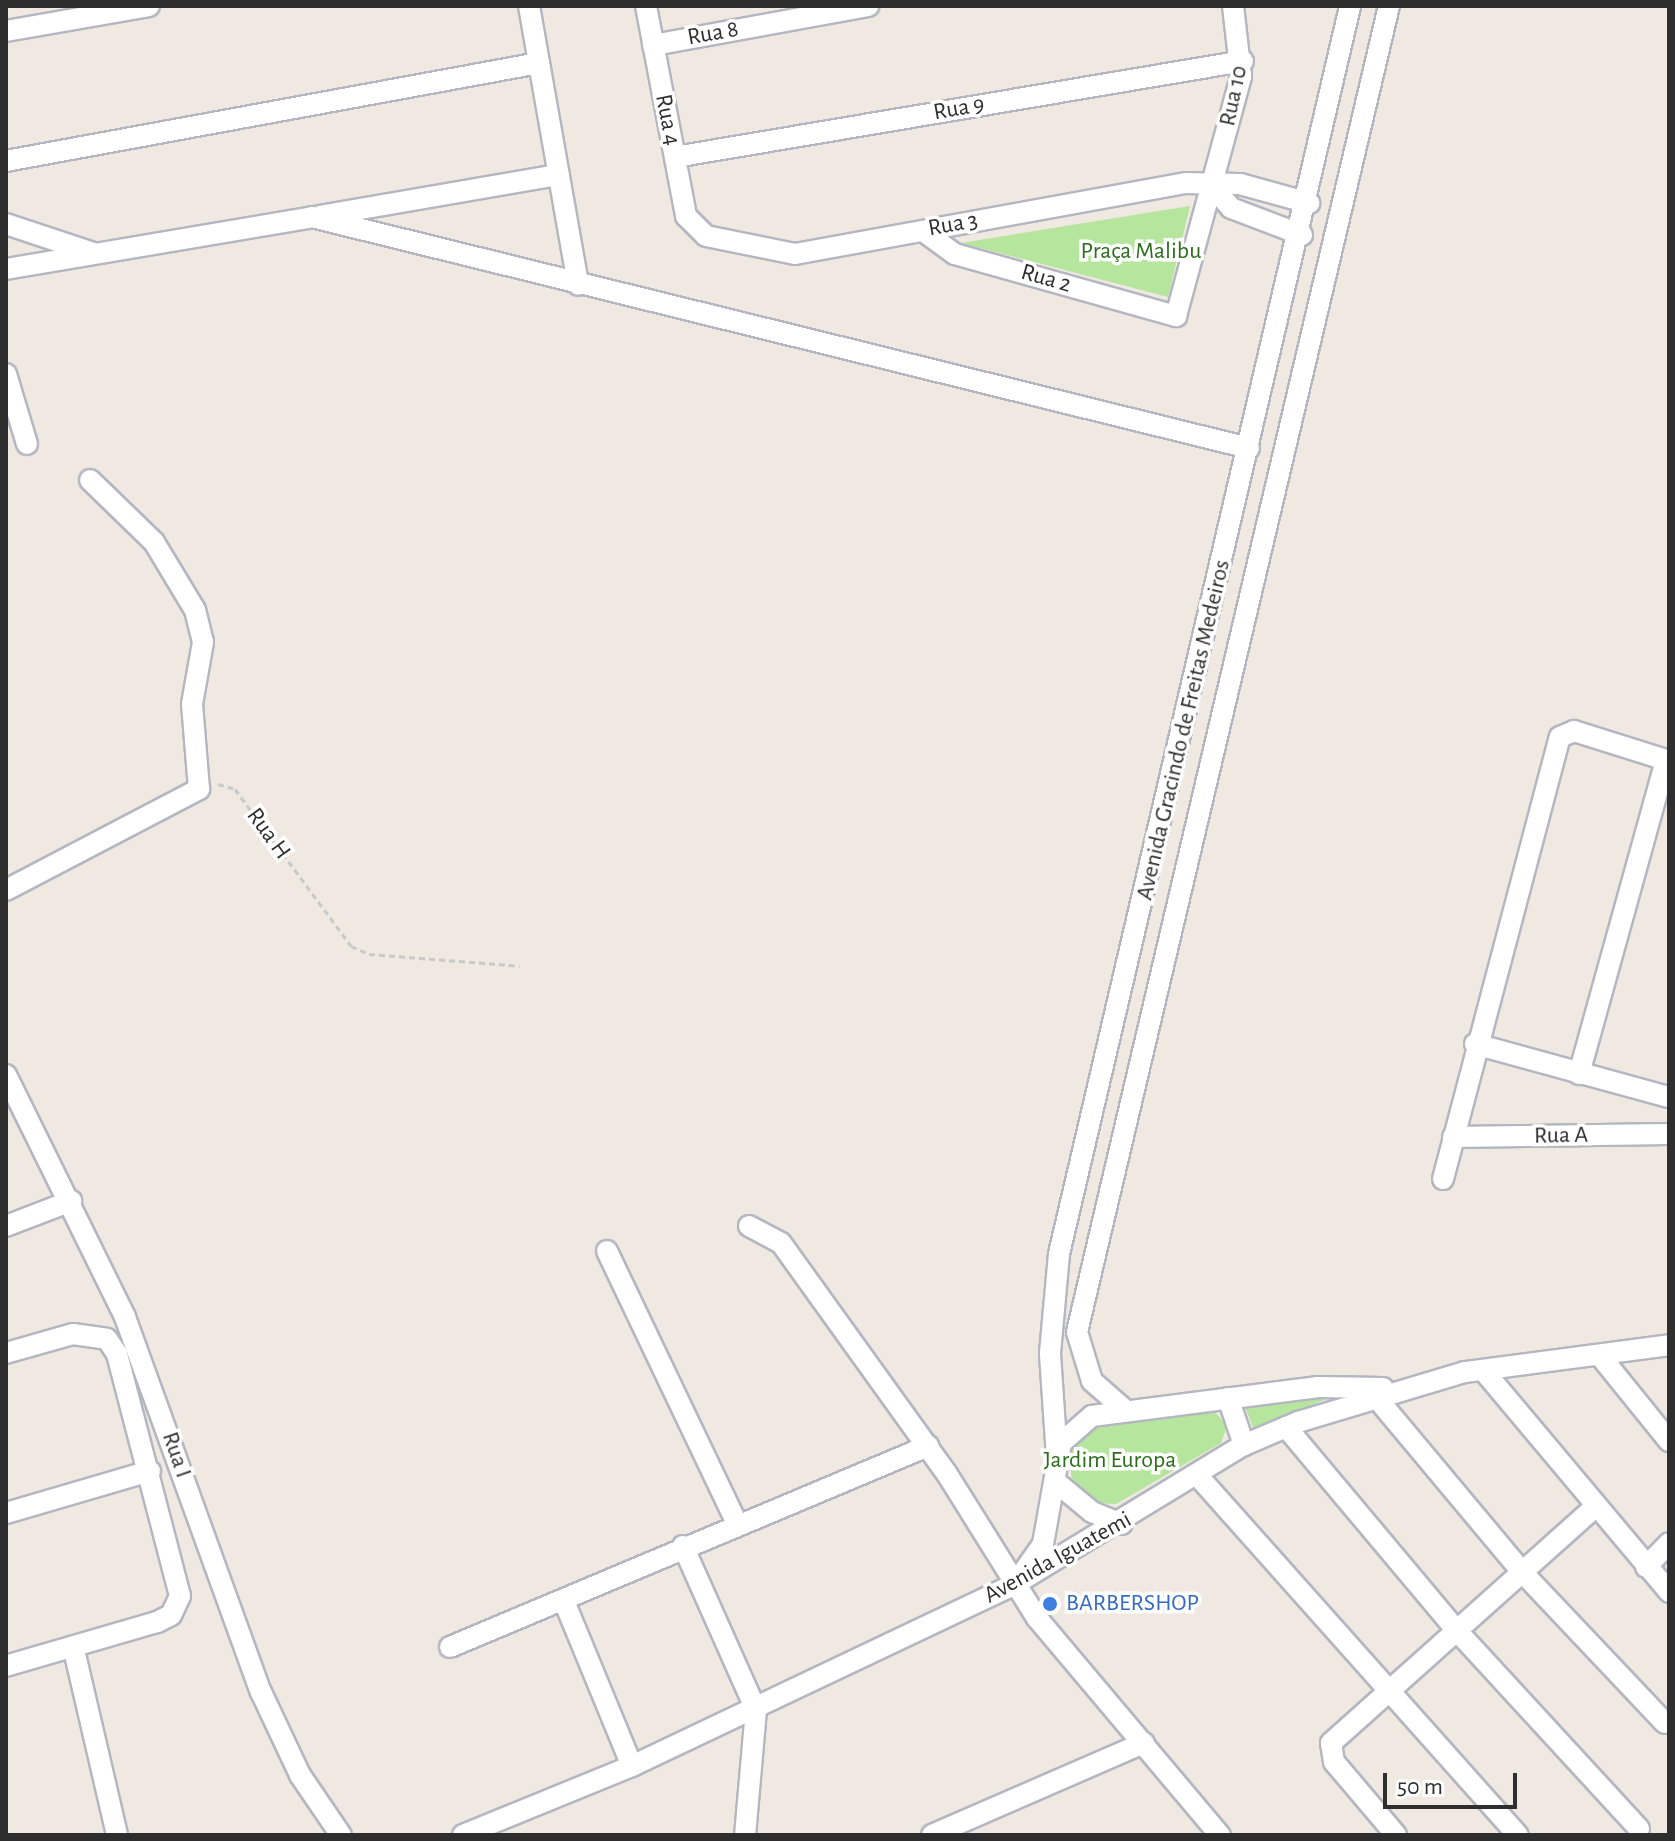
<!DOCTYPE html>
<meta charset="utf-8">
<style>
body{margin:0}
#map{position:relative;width:1675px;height:1841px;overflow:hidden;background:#efe9e1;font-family:"Alegreya Sans",sans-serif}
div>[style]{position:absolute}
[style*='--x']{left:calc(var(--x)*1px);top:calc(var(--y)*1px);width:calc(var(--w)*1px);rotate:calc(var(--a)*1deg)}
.green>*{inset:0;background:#b6e59e}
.path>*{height:3px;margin-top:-1.5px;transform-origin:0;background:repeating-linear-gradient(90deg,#c9c9c9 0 6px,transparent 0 10px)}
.roads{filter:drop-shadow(2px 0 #b4b7c1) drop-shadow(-2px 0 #b4b7c1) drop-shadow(0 2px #b4b7c1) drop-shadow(0 -2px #b4b7c1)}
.minor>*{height:20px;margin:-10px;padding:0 10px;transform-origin:10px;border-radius:10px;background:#fff}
.dots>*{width:22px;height:22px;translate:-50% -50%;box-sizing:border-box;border:4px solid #fff;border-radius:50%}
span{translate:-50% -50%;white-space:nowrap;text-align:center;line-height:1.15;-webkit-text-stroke:7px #fff;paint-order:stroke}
.street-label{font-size:24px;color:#2e2e2e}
.park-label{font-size:24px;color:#2c6e1b}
.shop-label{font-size:24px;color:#366cbe}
.left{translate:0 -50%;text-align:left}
.frame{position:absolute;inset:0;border:8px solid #2e2e2e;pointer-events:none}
.scale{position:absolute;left:1383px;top:1773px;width:134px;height:36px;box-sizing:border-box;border:4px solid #2e2e2e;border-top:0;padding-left:10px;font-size:24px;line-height:28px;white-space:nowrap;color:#2e2e2e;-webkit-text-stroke:6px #fff;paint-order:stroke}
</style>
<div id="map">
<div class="green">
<div style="clip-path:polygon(1190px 206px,1168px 297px,961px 243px)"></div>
<div style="clip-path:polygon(1347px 1391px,1253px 1428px,1244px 1404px)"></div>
<div style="clip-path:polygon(1214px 1411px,1227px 1426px,1221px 1443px,1116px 1504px,1095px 1503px,1072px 1484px,1069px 1448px,1092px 1424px)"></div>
</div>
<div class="path">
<div style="--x:218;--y:784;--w:18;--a:16"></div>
<div style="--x:235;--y:789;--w:195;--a:53.5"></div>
<div style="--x:351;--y:946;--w:20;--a:24"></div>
<div style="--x:369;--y:954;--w:151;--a:4.5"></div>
</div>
<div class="roads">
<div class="minor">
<div style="--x:529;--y:6;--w:283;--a:80"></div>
<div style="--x:646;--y:6;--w:214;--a:79.2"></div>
<div style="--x:686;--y:216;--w:28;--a:45"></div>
<div style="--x:706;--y:236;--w:91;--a:11.4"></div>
<div style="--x:795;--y:254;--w:397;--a:-10.3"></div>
<div style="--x:1186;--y:183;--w:54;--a:1.1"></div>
<div style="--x:1240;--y:184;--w:72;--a:15.4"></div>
<div style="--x:6;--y:31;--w:145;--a:-9.9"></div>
<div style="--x:653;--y:45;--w:219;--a:-10.3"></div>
<div style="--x:675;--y:157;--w:576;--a:-9.59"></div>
<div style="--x:6;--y:161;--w:542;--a:-10.42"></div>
<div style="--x:1212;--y:186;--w:29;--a:49"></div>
<div style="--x:1231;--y:208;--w:76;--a:20.8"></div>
<div style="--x:320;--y:216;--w:242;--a:-9.8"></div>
<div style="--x:6;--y:224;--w:92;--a:18.4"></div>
<div style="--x:923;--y:231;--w:39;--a:36"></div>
<div style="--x:955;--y:254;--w:230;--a:15.7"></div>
<div style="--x:1176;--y:316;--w:249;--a:-74.8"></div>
<div style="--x:1241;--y:76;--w:70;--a:-96.5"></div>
<div style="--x:6;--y:269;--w:310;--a:-9.6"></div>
<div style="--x:312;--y:217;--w:965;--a:13.85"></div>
<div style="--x:6;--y:374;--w:73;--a:73.3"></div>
<div style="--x:6;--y:890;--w:218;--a:-27.6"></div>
<div style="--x:199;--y:789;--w:85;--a:-94.7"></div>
<div style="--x:192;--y:704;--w:63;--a:-79.9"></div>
<div style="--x:203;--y:642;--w:33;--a:-104"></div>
<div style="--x:195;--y:610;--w:79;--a:-121.1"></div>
<div style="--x:154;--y:542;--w:89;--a:-135.9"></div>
<div style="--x:1475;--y:1044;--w:201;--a:15.3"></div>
<div style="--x:1579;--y:1074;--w:325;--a:-74.5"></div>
<div style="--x:6;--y:1075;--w:270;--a:63.8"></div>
<div style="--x:125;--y:1317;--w:399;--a:70.1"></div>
<div style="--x:261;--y:1692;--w:92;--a:64.8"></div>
<div style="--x:300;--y:1775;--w:73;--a:55.7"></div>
<div style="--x:1453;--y:1137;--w:216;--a:-0.8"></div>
<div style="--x:1443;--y:1179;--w:457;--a:-75.2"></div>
<div style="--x:1560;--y:737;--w:15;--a:-23"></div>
<div style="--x:1574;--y:731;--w:100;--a:17.5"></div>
<div style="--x:6;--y:1226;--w:70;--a:-21"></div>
<div style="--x:749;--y:1226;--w:36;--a:28"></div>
<div style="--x:781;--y:1243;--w:284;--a:54.3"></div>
<div style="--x:947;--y:1474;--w:170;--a:58"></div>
<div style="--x:1037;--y:1618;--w:284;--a:49.9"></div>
<div style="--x:607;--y:1251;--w:300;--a:64.5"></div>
<div style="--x:6;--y:1353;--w:70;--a:-15.8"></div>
<div style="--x:73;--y:1334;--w:34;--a:8"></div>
<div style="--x:107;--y:1339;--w:18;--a:56"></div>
<div style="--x:117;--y:1354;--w:250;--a:75.4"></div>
<div style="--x:180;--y:1596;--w:21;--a:115"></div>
<div style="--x:171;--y:1615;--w:16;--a:153"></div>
<div style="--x:157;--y:1622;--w:157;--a:163.8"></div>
<div style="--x:1601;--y:1357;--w:108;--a:51"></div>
<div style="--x:1483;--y:1370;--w:290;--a:50"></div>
<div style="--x:1375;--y:1396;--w:232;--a:50.1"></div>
<div style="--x:1524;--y:1574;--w:205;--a:46.6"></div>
<div style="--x:1228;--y:1398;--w:50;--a:71.2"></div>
<div style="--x:1125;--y:1410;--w:44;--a:-138.7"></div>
<div style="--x:1092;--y:1381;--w:51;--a:-107"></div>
<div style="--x:1077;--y:1332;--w:1362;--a:-76.76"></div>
<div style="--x:1286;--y:1427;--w:269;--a:50"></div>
<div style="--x:1459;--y:1633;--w:266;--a:47.4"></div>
<div style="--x:1057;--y:1457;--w:104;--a:-93.9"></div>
<div style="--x:1050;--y:1353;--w:99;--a:-84.8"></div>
<div style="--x:1059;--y:1254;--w:1281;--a:-76.87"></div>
<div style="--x:1197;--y:1475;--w:482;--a:48.3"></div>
<div style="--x:1057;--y:1483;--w:45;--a:39.6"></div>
<div style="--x:1092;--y:1512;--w:32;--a:22"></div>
<div style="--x:6;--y:1513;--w:150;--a:-16.3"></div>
<div style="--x:683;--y:1546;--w:180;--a:66"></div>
<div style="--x:756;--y:1710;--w:125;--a:95"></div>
<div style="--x:1646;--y:1567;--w:33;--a:-46"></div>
<div style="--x:1017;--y:1581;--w:45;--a:-54.9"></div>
<div style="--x:1043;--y:1544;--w:103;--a:-79.9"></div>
<div style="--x:1061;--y:1443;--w:41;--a:-41.1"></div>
<div style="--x:1092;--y:1416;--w:228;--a:-7.3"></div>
<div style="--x:1318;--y:1387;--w:65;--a:0.9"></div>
<div style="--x:564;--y:1601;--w:178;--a:67.6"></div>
<div style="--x:450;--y:1647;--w:519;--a:-22.81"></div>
<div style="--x:74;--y:1650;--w:190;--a:76.9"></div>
<div style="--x:463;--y:1835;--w:183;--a:-22.2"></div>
<div style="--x:632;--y:1766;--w:424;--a:-25.4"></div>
<div style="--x:1015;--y:1584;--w:268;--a:-31.3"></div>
<div style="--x:1244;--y:1445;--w:59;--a:-23.1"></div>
<div style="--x:1298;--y:1422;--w:174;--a:-16.7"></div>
<div style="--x:1465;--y:1372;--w:206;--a:-7.5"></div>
<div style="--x:932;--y:1835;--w:231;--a:-23.5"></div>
<div style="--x:1396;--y:1835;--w:96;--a:-130.3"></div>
<div style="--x:1334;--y:1762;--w:19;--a:-99"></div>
<div style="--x:1331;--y:1743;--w:353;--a:-41.8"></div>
</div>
</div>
<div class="dots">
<div style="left:1050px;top:1604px;background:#3f7fe0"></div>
</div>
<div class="street-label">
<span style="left:713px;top:34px;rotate:-10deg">Rua 8</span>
<span style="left:1234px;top:96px;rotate:-78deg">Rua 10</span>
<span style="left:959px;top:109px;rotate:-10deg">Rua 9</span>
<span style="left:667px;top:120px;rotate:79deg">Rua 4</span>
<span style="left:953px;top:225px;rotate:-10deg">Rua 3</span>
<span style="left:1046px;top:279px;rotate:16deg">Rua 2</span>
<span style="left:1184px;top:730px;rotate:-77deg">Avenida Gracindo de Freitas Medeiros</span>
<span style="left:268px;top:834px;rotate:54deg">Rua H</span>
<span style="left:1561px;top:1136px;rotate:-1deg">Rua A</span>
<span style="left:176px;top:1455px;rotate:71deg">Rua I</span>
<span style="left:1058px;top:1558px;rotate:-29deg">Avenida Iguatemi</span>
</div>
<div class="park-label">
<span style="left:1141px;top:252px">Praça Malibu</span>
<span style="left:1110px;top:1461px">Jardim Europa</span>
</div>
<div class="shop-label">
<span class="left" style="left:1066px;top:1604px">BARBERSHOP</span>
</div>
<div class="frame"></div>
<div class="scale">50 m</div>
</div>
